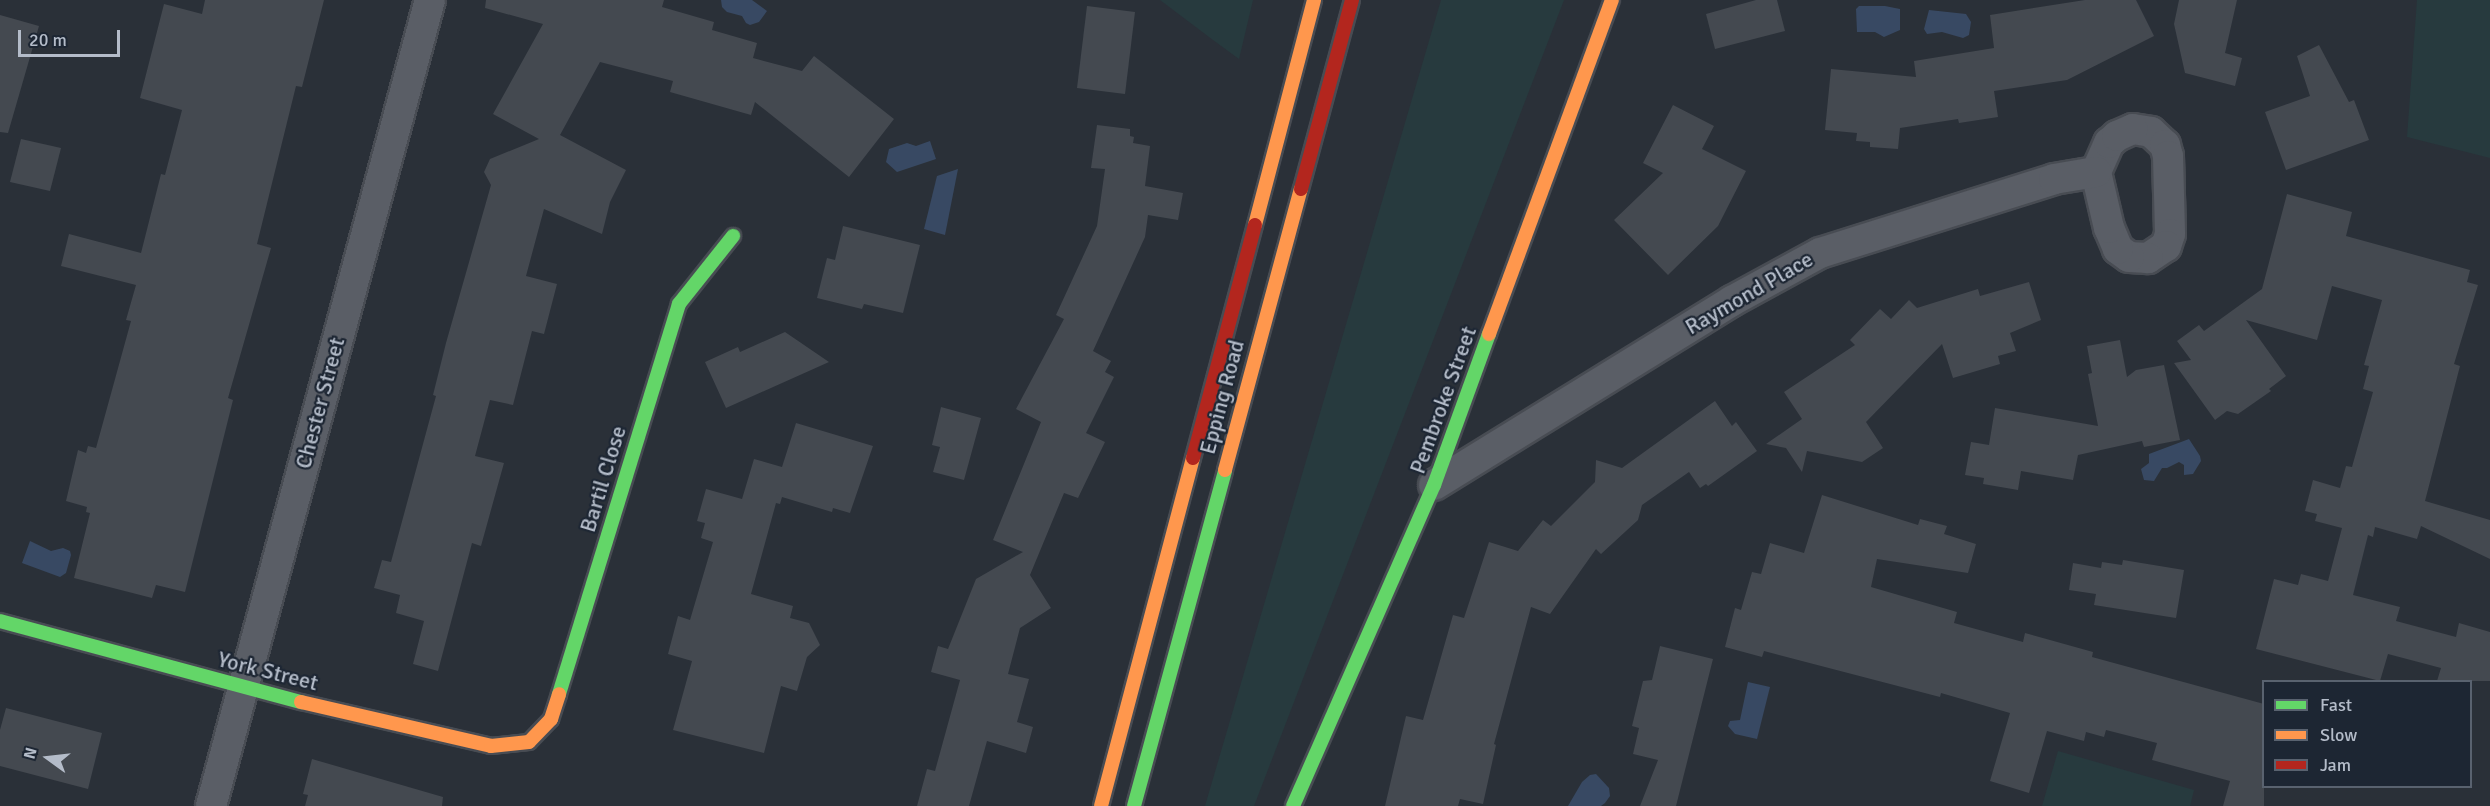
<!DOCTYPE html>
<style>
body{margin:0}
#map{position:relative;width:2490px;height:806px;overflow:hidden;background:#2a3038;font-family:Signika,sans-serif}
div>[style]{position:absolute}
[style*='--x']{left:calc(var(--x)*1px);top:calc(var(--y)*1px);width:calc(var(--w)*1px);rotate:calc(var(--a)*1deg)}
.green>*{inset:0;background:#273a3e}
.water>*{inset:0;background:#384963}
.building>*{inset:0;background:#444950}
.roads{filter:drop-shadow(2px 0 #484c53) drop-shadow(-2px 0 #484c53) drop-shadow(0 2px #484c53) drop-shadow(0 -2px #484c53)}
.street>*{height:30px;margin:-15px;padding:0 15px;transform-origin:15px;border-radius:15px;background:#5a5e66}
.fast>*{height:14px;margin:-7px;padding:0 7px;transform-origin:7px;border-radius:7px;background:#63d668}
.slow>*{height:14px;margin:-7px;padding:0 7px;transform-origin:7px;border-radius:7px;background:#ff974d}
.jam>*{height:14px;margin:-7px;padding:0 7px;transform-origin:7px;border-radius:7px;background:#b3261e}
span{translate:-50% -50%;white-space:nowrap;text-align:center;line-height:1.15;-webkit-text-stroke:4.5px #1d2633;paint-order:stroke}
.street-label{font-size:22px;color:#b4bcc9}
.legend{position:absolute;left:2262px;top:680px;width:210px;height:108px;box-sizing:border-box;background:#1d2633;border:2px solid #59626f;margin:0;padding:8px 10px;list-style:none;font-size:18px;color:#b4bcc9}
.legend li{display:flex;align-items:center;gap:12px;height:30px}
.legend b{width:30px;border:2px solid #59626f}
.north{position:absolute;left:18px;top:728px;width:60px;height:60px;-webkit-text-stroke:4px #1d2633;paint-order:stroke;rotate:285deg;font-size:16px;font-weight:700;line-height:24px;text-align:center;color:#b4bcc9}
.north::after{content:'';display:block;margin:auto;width:21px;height:27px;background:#b4bcc9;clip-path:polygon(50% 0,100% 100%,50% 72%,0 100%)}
.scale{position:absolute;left:18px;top:30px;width:102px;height:27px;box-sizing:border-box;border:3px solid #b4bcc9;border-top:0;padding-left:8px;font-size:18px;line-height:21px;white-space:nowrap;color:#b4bcc9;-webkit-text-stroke:4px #1d2633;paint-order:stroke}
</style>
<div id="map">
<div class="green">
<div style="clip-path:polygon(1160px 0,1253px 0,1239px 59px,1213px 40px)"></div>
<div style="clip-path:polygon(1441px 0,1564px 0,1254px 806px,1205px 806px)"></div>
<div style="clip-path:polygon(2417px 0,2490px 0,2490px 158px,2407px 137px)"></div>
<div style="clip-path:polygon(2058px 751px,2194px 790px,2190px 806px,2042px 806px)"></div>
</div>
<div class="water">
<div style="clip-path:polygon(721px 0,752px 0,767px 11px,759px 22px,750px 25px,746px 23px,742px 16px,727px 12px,722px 7px)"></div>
<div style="clip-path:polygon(1859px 6px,1885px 6px,1900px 9px,1900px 30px,1884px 37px,1875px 32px,1857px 32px,1856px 9px)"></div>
<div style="clip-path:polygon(1929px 10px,1966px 14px,1971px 22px,1969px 35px,1963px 38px,1942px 32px,1927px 34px,1924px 29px)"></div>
<div style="clip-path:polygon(930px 141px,936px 159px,897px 172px,886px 162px,889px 149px,907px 143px,916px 146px)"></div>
<div style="clip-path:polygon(958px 169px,945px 235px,924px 229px,937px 176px)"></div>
<div style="clip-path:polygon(2189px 439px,2200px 456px,2201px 461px,2193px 474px,2184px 475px,2184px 465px,2179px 462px,2167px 468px,2162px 468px,2154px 481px,2144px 480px,2141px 469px,2149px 463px,2149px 454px)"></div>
<div style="clip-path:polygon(30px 541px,51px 551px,63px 548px,70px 551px,71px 555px,66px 573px,60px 577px,22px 563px)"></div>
<div style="clip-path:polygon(1748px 682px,1770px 687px,1757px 739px,1735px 734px,1728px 726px,1730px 721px,1740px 720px)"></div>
<div style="clip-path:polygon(1596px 774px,1609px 788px,1610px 796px,1605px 803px,1601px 806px,1568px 806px,1582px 782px,1590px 775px)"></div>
</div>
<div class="building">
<div style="clip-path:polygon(205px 0,324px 0,302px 87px,296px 86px,257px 244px,271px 248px,228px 398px,233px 400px,185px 592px,156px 585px,152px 598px,74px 578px,90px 513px,86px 512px,87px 507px,66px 501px,78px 450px,86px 453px,88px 446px,96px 448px,131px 321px,126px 320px,136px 285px,61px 266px,69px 234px,141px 253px,161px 174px,165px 175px,182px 110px,140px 98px,164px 4px,202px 14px)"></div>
<div style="clip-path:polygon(486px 0,664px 0,662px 7px,714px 22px,712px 30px,757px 43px,753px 58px,802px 71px,814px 56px,894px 119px,849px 177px,755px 102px,751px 115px,670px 92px,673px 81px,600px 62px,560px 135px,626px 170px,610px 202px,602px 234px,544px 209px,526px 276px,557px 284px,544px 334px,532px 331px,513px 405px,490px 400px,475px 456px,504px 463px,481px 546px,472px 543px,438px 671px,413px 664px,424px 621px,396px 613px,400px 595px,374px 588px,382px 560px,391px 562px,436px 396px,433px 395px,446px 343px,491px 185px,484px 172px,490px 159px,539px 139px,493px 114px,543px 24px,485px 8px)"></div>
<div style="clip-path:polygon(1756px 0,1777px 0,1785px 31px,1715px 49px,1706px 14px)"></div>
<div style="clip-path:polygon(2085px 0,2136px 0,2154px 36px,2067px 80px,1994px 91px,1998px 117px,1959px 123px,1958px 119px,1900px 128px,1898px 149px,1870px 147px,1870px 142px,1856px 141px,1857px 133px,1825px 130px,1831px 69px,1916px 77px,1914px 61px,1994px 48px,1990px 15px)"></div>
<div style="clip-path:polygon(2179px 0,2237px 0,2225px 53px,2242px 58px,2235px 86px,2185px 73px,2174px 24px)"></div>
<div style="clip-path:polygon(1087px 6px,1135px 12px,1125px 94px,1077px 88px)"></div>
<div style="clip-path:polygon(0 15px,39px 26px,8px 133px,0 132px)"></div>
<div style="clip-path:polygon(2319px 45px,2349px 102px,2354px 100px,2369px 140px,2286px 170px,2265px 112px,2310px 96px,2297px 56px)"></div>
<div style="clip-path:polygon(1673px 105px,1714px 126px,1702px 149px,1746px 171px,1718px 226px,1668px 275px,1614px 220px,1663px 173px,1643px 163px)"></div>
<div style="clip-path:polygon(1097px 125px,1130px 129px,1130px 136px,1134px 137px,1133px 143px,1150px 146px,1145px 186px,1183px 193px,1178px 220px,1148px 215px,1145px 237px,1093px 351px,1111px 361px,1105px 372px,1114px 377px,1086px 433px,1105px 442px,1078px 498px,1064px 493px,1030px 575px,1051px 608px,1020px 628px,1008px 674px,1029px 679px,1017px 722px,1033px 727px,1026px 753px,987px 741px,969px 806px,917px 806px,927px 769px,935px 771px,960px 680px,931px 672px,938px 646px,948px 649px,976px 579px,1023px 552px,993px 540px,1041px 422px,1016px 409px,1064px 319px,1056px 315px,1097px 226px,1105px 169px,1091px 168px)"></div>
<div style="clip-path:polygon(21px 139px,61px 148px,50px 191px,10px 182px)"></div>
<div style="clip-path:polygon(2287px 194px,2352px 212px,2346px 236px,2470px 270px,2467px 282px,2478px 285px,2454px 364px,2460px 366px,2425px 501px,2490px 520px,2490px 559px,2421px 526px,2417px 539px,2375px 527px,2373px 537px,2368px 535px,2353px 595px,2400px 607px,2396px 621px,2456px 637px,2459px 623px,2490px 632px,2490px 681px,2437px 681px,2441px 668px,2388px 654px,2380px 681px,2256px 649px,2274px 579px,2298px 585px,2301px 574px,2328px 581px,2342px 528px,2315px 521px,2317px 514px,2305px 511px,2313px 480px,2340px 488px,2346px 466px,2352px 467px,2373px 392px,2363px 389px,2369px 366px,2364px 365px,2382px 300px,2332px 286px,2317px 340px,2246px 320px,2286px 376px,2269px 389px,2271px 391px,2238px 414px,2227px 411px,2215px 420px,2174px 363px,2191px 360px,2177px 341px,2199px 325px,2204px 331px,2262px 289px)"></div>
<div style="clip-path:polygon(843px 226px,920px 245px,903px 313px,864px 304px,862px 309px,817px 298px,827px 258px,835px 260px)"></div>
<div style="clip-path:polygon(2029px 282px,2041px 320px,2010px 333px,2016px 351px,1998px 356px,2000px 364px,1953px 378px,1942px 344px,1866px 422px,1883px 448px,1862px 462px,1807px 451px,1802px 472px,1786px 448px,1766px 444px,1802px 419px,1784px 392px,1855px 345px,1850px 340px,1880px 309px,1891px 319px,1909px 300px,1917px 308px,1978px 289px,1980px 296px)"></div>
<div style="clip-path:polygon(785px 332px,829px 362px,726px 408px,705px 362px,738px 347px,740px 352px)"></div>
<div style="clip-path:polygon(2120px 340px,2127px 377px,2136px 370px,2164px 365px,2180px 440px,2144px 447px,2142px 441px,2078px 455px,2073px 480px,2021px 471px,2018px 490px,1983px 484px,1984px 478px,1965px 475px,1971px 442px,1989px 445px,1995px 408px,2098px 426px,2088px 374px,2092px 373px,2087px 346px)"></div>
<div style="clip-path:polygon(1715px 401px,1732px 426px,1736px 422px,1757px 451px,1708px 486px,1706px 484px,1700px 488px,1689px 472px,1642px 505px,1638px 520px,1601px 554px,1596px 549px,1550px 614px,1531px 607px,1494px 744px,1496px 745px,1483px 804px,1460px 799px,1458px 806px,1385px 806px,1406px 716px,1423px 720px,1453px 615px,1464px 618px,1489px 542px,1518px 551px,1543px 520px,1551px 526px,1595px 482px,1596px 460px,1622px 468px)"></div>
<div style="clip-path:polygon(941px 407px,981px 418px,964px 480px,933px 472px,940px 447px,932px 445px)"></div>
<div style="clip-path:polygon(796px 423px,873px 446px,850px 513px,833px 508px,832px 512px,782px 497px,780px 504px,776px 503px,751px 594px,793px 606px,790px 618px,809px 623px,820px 645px,807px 657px,797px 691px,781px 686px,764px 753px,673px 730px,692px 661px,668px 654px,678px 616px,690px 620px,713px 542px,701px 538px,705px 523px,697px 521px,706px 489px,742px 499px,754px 459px,782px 467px)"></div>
<div style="clip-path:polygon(1822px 495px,1918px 525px,1920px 519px,1947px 526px,1944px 534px,1976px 544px,1968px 573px,1877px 559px,1871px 587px,1957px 612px,1954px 623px,2023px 642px,2025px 633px,2050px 640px,2093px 652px,2092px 657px,2264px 704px,2264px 806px,2223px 806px,2230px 781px,2152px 760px,2157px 743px,2106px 730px,2104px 737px,2086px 732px,2084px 741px,2047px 731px,2029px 793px,1990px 781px,2010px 713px,1941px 693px,1940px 697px,1764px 651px,1762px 657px,1725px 647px,1735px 608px,1741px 610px,1752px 572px,1761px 574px,1770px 543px,1804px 553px)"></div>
<div style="clip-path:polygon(2123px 560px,2184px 570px,2176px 618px,2094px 605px,2096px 594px,2069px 590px,2073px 563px,2101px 568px,2102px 562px,2122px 565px)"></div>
<div style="clip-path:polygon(1660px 646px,1713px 659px,1676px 806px,1640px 806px,1658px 760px,1633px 754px,1639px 728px,1632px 726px,1643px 681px,1652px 680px)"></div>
<div style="clip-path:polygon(6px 708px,102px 733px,88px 789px,0 766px,0 730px)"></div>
<div style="clip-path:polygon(312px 759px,443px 797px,442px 806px,305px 806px,308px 795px,303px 794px)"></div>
</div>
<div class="roads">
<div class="street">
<div style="--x:2133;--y:129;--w:18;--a:9"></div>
<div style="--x:2151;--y:132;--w:19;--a:43"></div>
<div style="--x:2165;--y:145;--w:11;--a:75"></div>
<div style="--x:2168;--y:156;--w:78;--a:88.5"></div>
<div style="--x:2170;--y:234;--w:13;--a:108"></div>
<div style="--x:2166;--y:246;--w:22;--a:146"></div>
<div style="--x:2148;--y:258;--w:19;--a:-177"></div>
<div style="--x:2129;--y:257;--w:14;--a:-144"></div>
<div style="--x:2118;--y:249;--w:23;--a:-113"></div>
<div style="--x:2109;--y:228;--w:57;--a:-103.1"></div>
<div style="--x:2096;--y:172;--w:32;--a:-66"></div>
<div style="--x:2109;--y:143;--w:11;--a:-41"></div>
<div style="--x:2117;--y:136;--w:17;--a:-24"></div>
<div style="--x:1434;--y:485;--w:350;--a:-31.7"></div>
<div style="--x:1732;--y:301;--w:100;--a:-28.6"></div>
<div style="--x:1820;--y:253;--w:245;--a:-17.5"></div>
<div style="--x:2054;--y:179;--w:43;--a:-9.5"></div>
<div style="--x:211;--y:806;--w:835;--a:-74.8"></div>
</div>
<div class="fast">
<div style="--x:0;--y:621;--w:312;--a:15.1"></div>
<div style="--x:559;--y:694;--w:408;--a:-72.9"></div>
<div style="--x:679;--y:304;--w:87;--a:-51.5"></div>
<div style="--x:1134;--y:806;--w:348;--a:-74.8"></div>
<div style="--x:1293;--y:806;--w:351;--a:-66.3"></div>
<div style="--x:1434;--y:485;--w:161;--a:-70"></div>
</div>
<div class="slow">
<div style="--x:1255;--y:225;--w:233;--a:-75.3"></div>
<div style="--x:1489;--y:334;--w:356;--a:-69.8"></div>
<div style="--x:1225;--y:470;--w:291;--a:-74.9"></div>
<div style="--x:301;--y:702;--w:195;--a:13"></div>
<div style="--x:491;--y:746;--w:38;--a:-6"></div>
<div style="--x:529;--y:742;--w:32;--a:-46"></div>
<div style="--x:551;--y:719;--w:26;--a:-72"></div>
<div style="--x:1101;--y:806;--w:360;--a:-75.2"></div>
</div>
<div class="jam">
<div style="--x:1301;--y:189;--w:196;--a:-74.9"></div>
<div style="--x:1193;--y:458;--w:241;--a:-75.1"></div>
</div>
</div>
<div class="street-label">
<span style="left:1749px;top:293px;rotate:-30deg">Raymond Place</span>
<span style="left:1222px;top:397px;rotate:-75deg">Epping Road</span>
<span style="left:1443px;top:400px;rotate:-70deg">Pembroke Street</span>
<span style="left:320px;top:403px;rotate:-75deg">Chester Street</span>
<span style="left:603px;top:479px;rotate:-73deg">Bartil Close</span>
<span style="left:268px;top:671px;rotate:14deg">York Street</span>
</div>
<ul class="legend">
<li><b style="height:8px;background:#63d668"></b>Fast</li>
<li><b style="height:8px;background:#ff974d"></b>Slow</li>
<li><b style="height:8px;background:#b3261e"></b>Jam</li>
</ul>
<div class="north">N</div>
<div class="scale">20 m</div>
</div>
